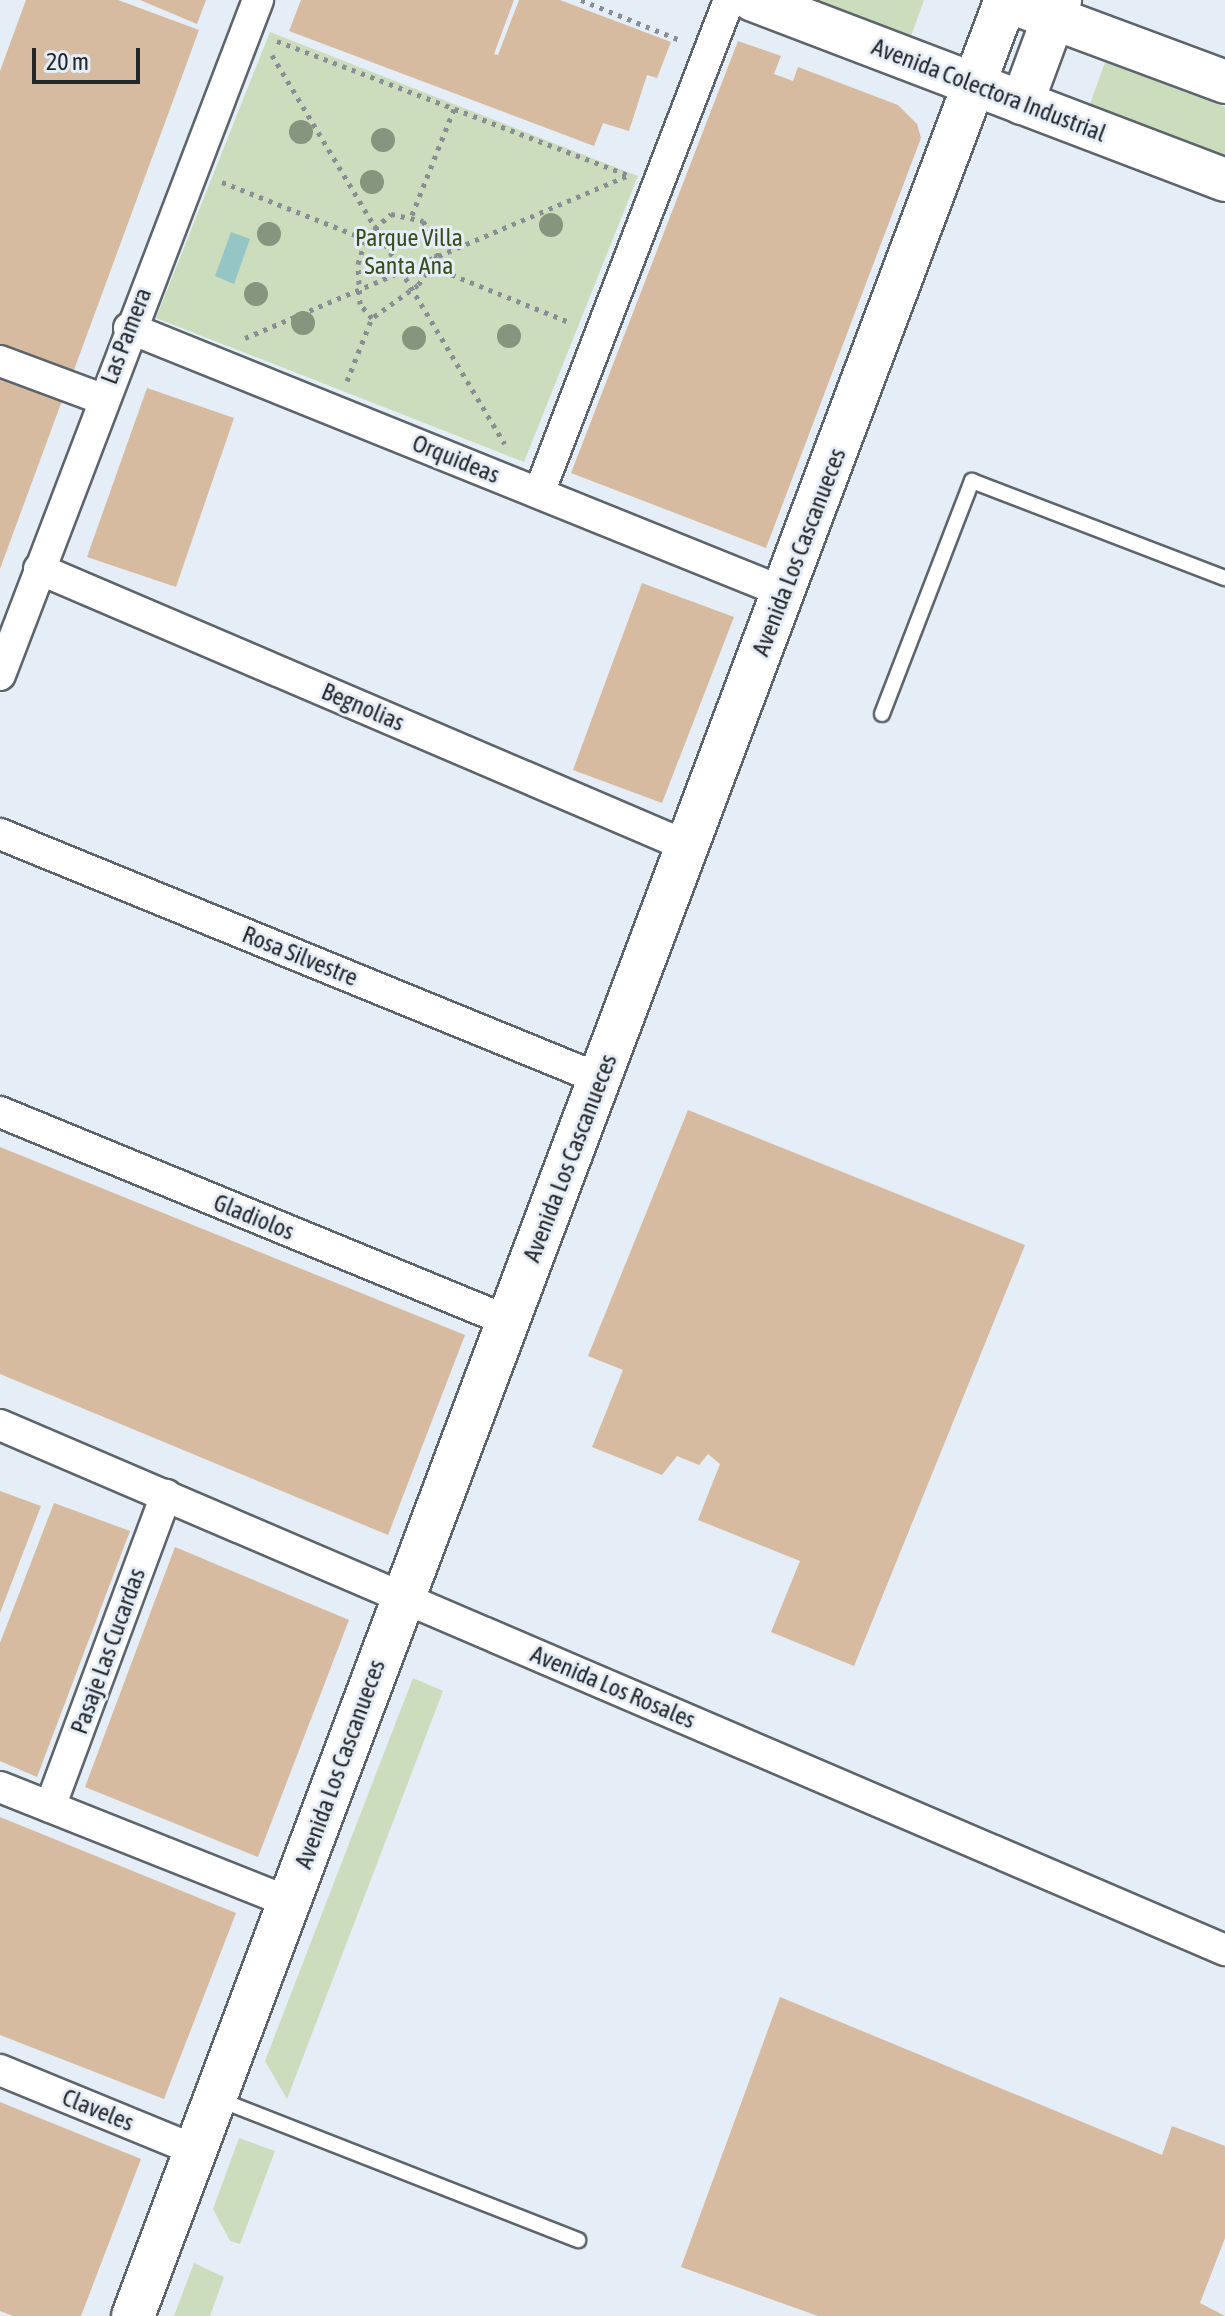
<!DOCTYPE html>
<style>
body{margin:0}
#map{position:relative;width:1225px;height:2316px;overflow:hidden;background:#e5edf6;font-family:"Asap Condensed",sans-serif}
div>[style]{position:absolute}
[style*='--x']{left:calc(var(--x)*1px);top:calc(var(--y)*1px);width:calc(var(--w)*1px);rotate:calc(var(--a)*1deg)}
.green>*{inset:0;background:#ccddbd}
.water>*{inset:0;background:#96c5c5}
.building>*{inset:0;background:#d6bba0}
.path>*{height:5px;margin-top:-2.5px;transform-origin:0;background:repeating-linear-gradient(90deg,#898e94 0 4px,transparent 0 10px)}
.roads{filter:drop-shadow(2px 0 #5d656c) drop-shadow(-2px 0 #5d656c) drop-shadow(0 2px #5d656c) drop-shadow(0 -2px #5d656c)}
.lane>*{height:14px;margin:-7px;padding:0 7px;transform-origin:7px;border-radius:7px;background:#fff}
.street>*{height:30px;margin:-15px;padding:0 15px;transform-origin:15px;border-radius:15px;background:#fff}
.secondary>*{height:42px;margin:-21px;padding:0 21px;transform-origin:21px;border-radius:21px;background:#fff}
.trees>*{width:24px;height:24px;margin:-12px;border-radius:50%;background:#85957e}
span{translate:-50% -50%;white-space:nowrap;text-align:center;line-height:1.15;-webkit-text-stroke:6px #e5edf6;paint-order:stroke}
.street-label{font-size:24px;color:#24272a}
.park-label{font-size:24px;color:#364d1c}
.scale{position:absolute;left:32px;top:48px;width:108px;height:36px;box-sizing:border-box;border:4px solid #24272a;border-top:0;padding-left:10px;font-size:24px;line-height:28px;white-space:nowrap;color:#24272a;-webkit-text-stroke:6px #e5edf6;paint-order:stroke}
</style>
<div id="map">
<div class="green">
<div style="clip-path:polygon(805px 0,924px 0,910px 39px)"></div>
<div style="clip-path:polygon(270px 32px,638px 176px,524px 462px,156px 318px)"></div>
<div style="clip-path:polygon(1105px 62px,1225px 107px,1225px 159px,1089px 107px)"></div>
<div style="clip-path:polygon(413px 1678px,443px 1691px,287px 2099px,265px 2061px)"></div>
<div style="clip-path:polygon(239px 2138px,275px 2151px,240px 2244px,230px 2241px,213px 2209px)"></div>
<div style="clip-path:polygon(194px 2263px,224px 2277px,210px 2316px,174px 2316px)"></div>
</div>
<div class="water">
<div style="clip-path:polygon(231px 232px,250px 239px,234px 284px,215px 276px)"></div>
</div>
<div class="building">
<div style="clip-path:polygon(26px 0,118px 0,199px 30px,74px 370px,0 344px,0 71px)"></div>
<div style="clip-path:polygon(140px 0,206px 0,197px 24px)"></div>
<div style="clip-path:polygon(301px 0,514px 0,494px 54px,498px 55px,519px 0,560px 0,671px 42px,657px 78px,647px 75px,629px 131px,603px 123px,594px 146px,289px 31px)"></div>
<div style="clip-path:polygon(738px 41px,781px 56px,774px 74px,793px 81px,798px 67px,898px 105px,917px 124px,921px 138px,766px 548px,571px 473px)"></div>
<div style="clip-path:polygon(0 374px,63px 398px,0 569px)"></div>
<div style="clip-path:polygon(147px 388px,234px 418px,176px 587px,87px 557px)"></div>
<div style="clip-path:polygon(642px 583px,734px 617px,662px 803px,573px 770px)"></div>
<div style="clip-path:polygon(688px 1110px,1025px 1245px,854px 1666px,771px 1632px,800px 1561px,698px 1520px,720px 1464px,708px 1454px,699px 1465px,677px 1456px,662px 1475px,592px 1447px,623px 1370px,588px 1356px)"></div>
<div style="clip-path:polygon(0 1147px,465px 1335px,388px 1535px,0 1374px)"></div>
<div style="clip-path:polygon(0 1491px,41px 1506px,0 1613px)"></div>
<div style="clip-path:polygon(54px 1503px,130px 1531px,37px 1777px,0 1761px,0 1643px)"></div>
<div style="clip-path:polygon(175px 1547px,349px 1620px,258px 1857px,85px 1787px)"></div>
<div style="clip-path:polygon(0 1817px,236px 1913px,164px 2099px,0 2035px)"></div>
<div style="clip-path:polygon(780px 1997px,1162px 2155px,1172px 2126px,1225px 2146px,1225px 2238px,1200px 2303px,1225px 2316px,818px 2316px,681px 2267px)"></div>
<div style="clip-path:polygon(0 2102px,141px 2159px,81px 2316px,13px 2316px,0 2311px)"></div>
</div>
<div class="path">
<div style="--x:581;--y:0;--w:107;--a:22"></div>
<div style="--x:277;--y:41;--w:375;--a:20.9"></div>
<div style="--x:272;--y:55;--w:453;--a:59.1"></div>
<div style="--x:222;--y:182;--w:154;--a:21.7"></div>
<div style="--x:391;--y:214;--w:33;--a:12"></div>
<div style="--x:423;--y:221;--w:26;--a:59"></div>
<div style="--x:436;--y:243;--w:13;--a:86"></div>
<div style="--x:437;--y:256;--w:35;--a:123"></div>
<div style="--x:418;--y:285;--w:57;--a:144.3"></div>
<div style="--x:372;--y:318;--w:18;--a:-131"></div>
<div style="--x:360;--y:304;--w:40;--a:-92.9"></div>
<div style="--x:358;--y:264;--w:30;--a:-73"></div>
<div style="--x:367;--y:235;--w:32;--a:-41"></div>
<div style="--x:412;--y:215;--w:114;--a:-68.4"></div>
<div style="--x:433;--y:267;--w:147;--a:22"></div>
<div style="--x:245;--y:338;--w:414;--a:-23"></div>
<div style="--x:347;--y:381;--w:68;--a:-68.4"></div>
</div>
<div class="roads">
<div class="lane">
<div style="--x:882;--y:714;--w:250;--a:-68.9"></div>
<div style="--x:972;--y:481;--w:271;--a:21"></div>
<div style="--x:218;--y:2099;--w:387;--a:21.4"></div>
</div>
<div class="street">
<div style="--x:129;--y:328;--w:705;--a:21.98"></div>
<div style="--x:0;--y:361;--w:109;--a:20.4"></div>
<div style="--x:539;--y:493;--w:528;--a:-68.92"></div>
<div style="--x:39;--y:569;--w:705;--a:23.15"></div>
<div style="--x:0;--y:675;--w:723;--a:-69.08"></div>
<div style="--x:0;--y:834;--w:648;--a:22.21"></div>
<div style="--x:0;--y:1112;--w:549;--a:22.36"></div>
<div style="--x:0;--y:1425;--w:1333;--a:23.2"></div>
<div style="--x:0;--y:1787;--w:311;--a:21.7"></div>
<div style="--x:50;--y:1807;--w:333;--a:-69.6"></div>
<div style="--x:0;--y:2070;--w:211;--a:22.3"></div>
</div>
<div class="secondary">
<div style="--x:753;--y:0;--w:505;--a:20.87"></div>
<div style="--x:1005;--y:0;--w:235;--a:20.4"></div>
<div style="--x:1022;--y:103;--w:110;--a:-69.7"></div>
<div style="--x:133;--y:2316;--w:2475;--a:-69.35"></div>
</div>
</div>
<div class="trees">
<div style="left:301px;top:132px"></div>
<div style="left:383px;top:140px"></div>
<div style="left:372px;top:182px"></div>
<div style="left:551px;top:225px"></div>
<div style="left:269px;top:234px"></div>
<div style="left:256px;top:294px"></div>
<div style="left:303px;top:323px"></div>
<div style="left:509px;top:336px"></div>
<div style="left:414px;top:338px"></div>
</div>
<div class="street-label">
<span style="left:989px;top:90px;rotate:21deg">Avenida Colectora Industrial</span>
<span style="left:126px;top:336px;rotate:-69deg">Las Pamera</span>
<span style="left:456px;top:459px;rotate:22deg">Orquideas</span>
<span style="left:799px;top:552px;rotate:-69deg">Avenida Los Cascanueces</span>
<span style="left:363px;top:707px;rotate:23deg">Begnolias</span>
<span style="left:300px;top:956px;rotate:22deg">Rosa Silvestre</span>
<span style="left:570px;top:1158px;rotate:-69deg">Avenida Los Cascanueces</span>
<span style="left:254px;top:1217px;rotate:22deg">Gladiolos</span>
<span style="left:108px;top:1651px;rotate:-70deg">Pasaje Las Cucardas</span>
<span style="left:613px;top:1687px;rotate:23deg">Avenida Los Rosales</span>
<span style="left:340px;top:1764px;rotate:-70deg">Avenida Los Cascanueces</span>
<span style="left:98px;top:2110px;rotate:22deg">Claveles</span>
</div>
<div class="park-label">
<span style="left:409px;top:252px">Parque Villa<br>Santa Ana</span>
</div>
<div class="scale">20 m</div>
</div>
